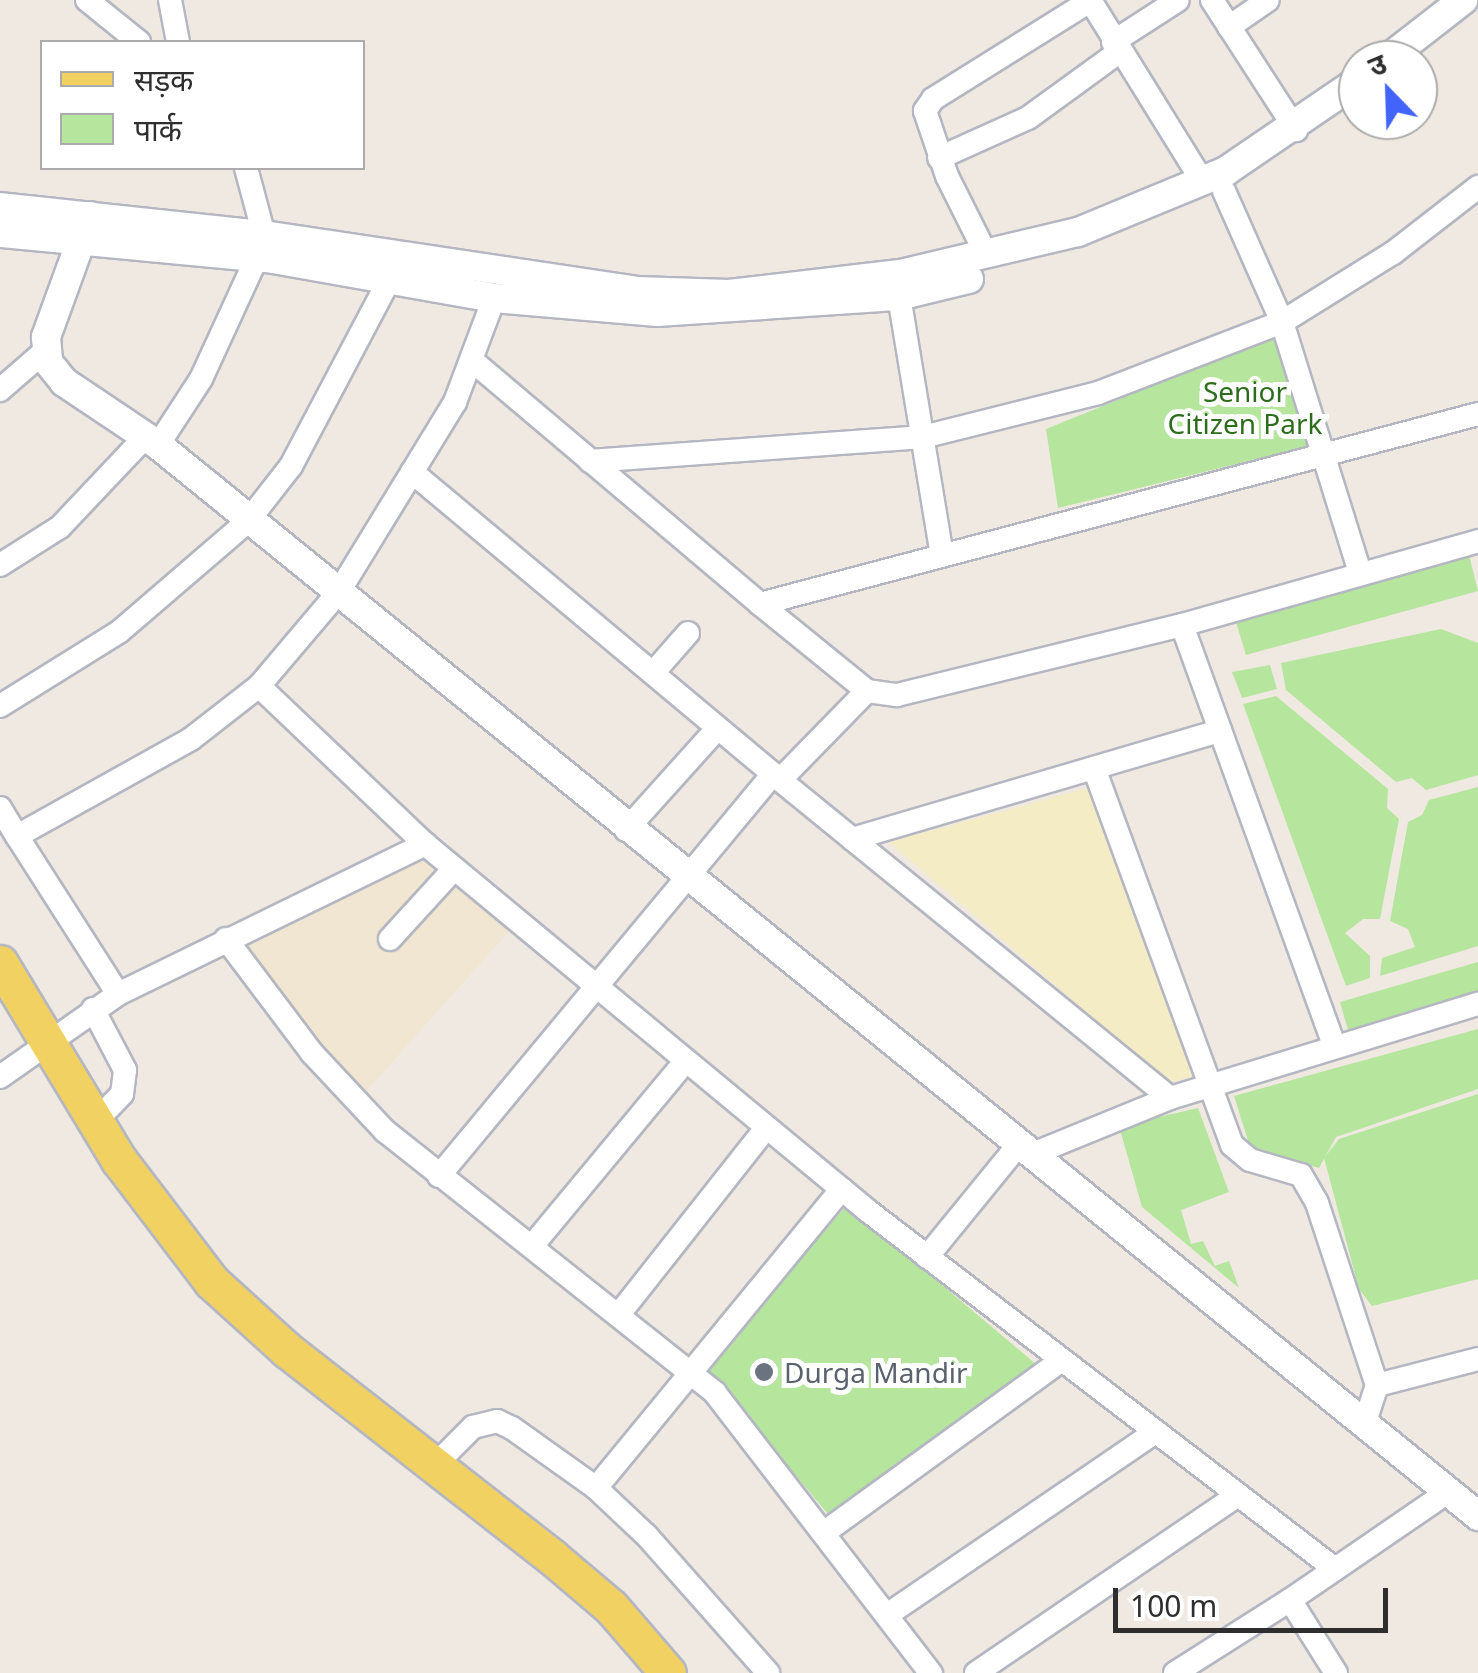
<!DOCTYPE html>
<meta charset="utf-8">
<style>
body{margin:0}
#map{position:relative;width:1478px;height:1673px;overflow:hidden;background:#efe9e1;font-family:"Noto Sans","Noto Sans Devanagari",sans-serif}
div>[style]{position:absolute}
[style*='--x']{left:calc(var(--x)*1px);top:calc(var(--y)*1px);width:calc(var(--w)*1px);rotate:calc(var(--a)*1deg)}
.education>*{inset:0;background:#f0e6d1}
.green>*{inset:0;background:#b6e59e}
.sand>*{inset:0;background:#f3ecc5}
.roads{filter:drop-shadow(2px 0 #b4b7c1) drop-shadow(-2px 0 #b4b7c1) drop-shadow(0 2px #b4b7c1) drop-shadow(0 -2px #b4b7c1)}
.minor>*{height:22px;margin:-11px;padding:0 11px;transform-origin:11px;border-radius:11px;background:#fff}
.tertiary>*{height:28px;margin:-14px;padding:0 14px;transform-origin:14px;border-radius:14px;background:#fff}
.primary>*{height:35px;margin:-17.5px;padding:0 17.5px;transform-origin:17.5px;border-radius:17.5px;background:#f2d163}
.dots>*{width:28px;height:28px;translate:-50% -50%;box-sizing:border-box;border:5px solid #fff;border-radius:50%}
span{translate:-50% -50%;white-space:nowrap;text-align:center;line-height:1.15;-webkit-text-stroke:10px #fff;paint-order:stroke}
.park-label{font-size:28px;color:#2c6e1b}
.worship-label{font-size:28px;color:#5b616d}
.left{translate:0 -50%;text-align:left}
.legend{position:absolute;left:40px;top:40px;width:325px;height:130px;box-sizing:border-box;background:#fff;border:2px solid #ababab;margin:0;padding:12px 18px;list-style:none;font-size:30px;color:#2e2e2e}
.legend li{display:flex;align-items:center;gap:20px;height:50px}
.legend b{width:50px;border:2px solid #ababab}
.north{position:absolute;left:1338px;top:40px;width:100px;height:100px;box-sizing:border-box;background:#fff;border:2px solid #ababab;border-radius:50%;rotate:337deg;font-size:28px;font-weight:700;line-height:40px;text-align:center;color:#2e2e2e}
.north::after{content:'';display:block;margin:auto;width:35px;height:45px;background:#4264fb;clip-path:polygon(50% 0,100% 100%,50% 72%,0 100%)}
.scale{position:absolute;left:1113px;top:1588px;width:275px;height:45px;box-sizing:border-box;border:5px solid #2e2e2e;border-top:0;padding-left:12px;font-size:30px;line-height:35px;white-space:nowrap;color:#2e2e2e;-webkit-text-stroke:8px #fff;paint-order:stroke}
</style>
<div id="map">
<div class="education">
<div style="clip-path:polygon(426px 854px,512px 928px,360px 1098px,240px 940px)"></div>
</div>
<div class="green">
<div style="clip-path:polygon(1276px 336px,1314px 445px,1058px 508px,1046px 429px)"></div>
<div style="clip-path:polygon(1469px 555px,1478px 591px,1246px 655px,1236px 622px)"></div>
<div style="clip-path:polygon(1441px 629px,1478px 643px,1478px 775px,1426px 790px,1412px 778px,1396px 782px,1286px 690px,1281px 663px)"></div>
<div style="clip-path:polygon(1270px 665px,1277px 689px,1242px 698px,1232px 672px)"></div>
<div style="clip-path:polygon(1276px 696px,1388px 789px,1387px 808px,1399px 819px,1380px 919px,1363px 919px,1345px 933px,1370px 956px,1370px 978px,1346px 986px,1243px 704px)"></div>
<div style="clip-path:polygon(1478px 787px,1478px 946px,1380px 976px,1382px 958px,1415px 947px,1408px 929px,1390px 921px,1408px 822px,1422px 815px,1429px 800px)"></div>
<div style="clip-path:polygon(1478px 962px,1478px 991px,1348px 1030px,1340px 1002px)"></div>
<div style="clip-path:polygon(1478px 1029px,1478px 1089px,1336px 1137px,1319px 1168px,1251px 1150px,1234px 1096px)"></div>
<div style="clip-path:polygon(1478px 1094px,1478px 1279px,1372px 1306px,1359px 1289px,1324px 1158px,1339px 1139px)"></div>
<div style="clip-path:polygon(1198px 1108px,1229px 1192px,1181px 1210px,1191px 1244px,1203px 1241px,1215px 1266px,1229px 1261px,1239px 1288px,1142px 1207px,1119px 1126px)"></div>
<div style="clip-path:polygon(847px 1205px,1043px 1370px,833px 1520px,706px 1368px)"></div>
</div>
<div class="sand">
<div style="clip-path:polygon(1091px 787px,1193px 1076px,1169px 1083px,889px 842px)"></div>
</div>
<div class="roads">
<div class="minor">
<div style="--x:87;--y:0;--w:67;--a:38.9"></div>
<div style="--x:170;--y:0;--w:43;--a:79.2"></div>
<div style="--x:1090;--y:0;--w:214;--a:58.2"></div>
<div style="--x:1212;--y:0;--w:155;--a:57.1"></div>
<div style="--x:1229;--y:27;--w:47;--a:-34.7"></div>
<div style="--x:1113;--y:42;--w:77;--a:-32.9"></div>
<div style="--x:939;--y:158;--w:98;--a:-24.2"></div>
<div style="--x:1028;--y:118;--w:112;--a:-36"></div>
<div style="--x:246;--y:168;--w:69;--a:75"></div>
<div style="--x:1224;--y:191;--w:143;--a:66.1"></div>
<div style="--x:1282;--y:322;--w:262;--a:72.7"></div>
<div style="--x:987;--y:256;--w:89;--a:-116.6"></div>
<div style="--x:947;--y:176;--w:69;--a:-108.7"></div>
<div style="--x:925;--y:111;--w:14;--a:-56"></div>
<div style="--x:933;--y:99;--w:185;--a:-32"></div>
<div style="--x:899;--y:296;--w:263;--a:80.6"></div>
<div style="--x:475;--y:363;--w:373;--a:40.2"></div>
<div style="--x:760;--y:604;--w:743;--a:-14.82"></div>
<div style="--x:0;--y:390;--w:61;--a:-41"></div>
<div style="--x:158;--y:445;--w:79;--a:-56.9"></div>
<div style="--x:201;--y:379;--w:134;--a:-65.3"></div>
<div style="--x:590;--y:461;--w:334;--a:-4.1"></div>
<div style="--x:923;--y:437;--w:180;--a:-14.1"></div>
<div style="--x:1098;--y:393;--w:197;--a:-21.1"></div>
<div style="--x:1282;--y:322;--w:131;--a:-31.9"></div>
<div style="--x:1393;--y:253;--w:108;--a:-37.8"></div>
<div style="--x:412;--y:472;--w:480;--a:39.9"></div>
<div style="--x:780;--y:780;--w:124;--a:-45.7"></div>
<div style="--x:0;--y:565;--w:71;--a:-32.3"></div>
<div style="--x:60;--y:527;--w:124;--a:-46.6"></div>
<div style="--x:760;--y:604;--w:138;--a:39.1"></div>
<div style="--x:867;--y:691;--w:30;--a:8"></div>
<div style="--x:897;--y:695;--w:293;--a:-13.8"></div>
<div style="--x:1182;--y:625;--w:308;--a:-15.8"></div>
<div style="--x:1182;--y:625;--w:449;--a:70.1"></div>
<div style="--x:653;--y:673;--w:53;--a:-48.8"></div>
<div style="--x:259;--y:686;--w:229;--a:43.6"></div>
<div style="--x:0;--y:706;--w:140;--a:-31.9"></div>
<div style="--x:119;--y:632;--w:170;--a:-40.7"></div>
<div style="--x:248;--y:521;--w:70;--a:-52"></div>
<div style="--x:291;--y:466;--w:210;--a:-62.2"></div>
<div style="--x:1094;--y:768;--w:401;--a:69.9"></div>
<div style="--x:1232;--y:1145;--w:23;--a:40"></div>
<div style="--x:1250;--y:1160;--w:53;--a:16.4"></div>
<div style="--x:1301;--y:1175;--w:32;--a:60"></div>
<div style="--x:1317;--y:1203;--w:192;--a:71.8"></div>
<div style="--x:1377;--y:1385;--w:38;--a:108"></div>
<div style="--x:780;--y:780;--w:503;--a:39.19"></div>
<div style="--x:1170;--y:1098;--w:146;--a:157.8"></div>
<div style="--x:0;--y:808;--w:33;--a:59"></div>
<div style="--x:626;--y:830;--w:137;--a:-48"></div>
<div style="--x:852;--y:839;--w:384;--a:-16.4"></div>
<div style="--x:226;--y:939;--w:143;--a:53"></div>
<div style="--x:312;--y:1053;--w:107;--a:46.9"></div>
<div style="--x:385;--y:1131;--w:421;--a:38.4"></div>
<div style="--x:715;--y:1393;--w:354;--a:52.4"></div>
<div style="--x:390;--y:939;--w:93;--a:-47.6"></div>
<div style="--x:118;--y:994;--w:188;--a:-122.6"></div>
<div style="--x:17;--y:836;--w:199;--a:-29.1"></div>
<div style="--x:191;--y:739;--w:86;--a:-37.9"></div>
<div style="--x:259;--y:686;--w:122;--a:-49.7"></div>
<div style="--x:338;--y:593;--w:224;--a:-58.5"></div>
<div style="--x:455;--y:402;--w:111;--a:-69.4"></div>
<div style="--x:93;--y:1009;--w:69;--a:62.3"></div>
<div style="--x:125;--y:1070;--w:24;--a:97"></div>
<div style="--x:122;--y:1094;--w:39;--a:134"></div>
<div style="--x:0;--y:1077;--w:144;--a:-35.1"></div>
<div style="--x:118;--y:994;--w:342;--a:-26"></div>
<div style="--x:425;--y:844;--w:575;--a:39.64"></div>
<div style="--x:868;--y:1211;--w:588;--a:37.47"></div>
<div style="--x:1170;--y:1098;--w:322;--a:-17"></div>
<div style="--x:439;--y:1176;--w:523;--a:-50.28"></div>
<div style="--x:532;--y:1246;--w:239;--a:-50.3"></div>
<div style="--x:927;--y:1257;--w:147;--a:-50.8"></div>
<div style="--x:620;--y:1313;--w:236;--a:-51.7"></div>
<div style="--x:1377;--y:1385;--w:104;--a:-14.4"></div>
<div style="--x:435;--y:1465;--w:54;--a:-45"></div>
<div style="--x:473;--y:1427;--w:25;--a:-14"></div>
<div style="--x:497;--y:1421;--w:17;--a:25"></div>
<div style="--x:512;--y:1428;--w:103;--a:35.5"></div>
<div style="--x:596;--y:1488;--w:70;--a:43.3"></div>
<div style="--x:647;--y:1536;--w:183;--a:48.5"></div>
<div style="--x:596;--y:1488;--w:387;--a:-50.6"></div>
<div style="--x:825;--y:1532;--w:293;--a:-36"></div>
<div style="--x:887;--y:1615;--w:325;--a:-34.3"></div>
<div style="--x:976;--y:1673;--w:317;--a:-34.2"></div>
<div style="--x:1175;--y:1673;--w:136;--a:-32.4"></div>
<div style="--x:1336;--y:1673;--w:86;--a:-122.2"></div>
<div style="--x:1290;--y:1600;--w:191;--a:-34.4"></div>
</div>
<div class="tertiary">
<div style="--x:1386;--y:60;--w:98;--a:-37.9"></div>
<div style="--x:0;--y:207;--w:265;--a:6.1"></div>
<div style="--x:264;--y:235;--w:377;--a:8.5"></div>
<div style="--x:637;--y:291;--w:92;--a:1.9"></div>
<div style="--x:729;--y:294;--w:172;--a:-6.7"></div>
<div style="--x:900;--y:274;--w:183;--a:-13.3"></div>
<div style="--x:1078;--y:232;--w:160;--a:-22.4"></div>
<div style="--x:1226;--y:171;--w:160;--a:-34.3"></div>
<div style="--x:90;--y:216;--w:129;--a:110"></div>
<div style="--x:46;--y:337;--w:25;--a:85"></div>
<div style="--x:48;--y:362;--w:26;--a:51"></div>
<div style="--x:64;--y:382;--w:113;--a:33.8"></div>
<div style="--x:158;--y:445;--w:1700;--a:39.05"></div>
<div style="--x:0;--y:233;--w:274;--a:5.4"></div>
<div style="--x:273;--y:259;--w:224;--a:10"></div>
<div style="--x:494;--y:298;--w:164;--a:4.9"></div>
<div style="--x:657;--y:312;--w:243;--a:-3.8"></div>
<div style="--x:899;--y:296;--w:72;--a:-13.7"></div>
</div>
<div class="primary">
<div style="--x:0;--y:963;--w:230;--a:58.9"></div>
<div style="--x:119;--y:1160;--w:153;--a:52.7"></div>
<div style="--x:212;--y:1282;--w:101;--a:42.2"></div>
<div style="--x:287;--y:1350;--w:336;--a:38"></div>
<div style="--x:552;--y:1557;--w:77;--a:40.3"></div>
<div style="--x:611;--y:1607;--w:87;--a:49.2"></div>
</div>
</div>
<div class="dots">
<div style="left:764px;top:1372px;background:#6b7280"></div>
</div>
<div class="park-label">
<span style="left:1245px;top:407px">Senior<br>Citizen Park</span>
</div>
<div class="worship-label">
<span class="left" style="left:784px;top:1372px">Durga Mandir</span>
</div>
<ul class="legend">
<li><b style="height:12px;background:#f2d163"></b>सड़क</li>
<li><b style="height:28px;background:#b6e59e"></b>पार्क</li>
</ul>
<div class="north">उ</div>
<div class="scale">100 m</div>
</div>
